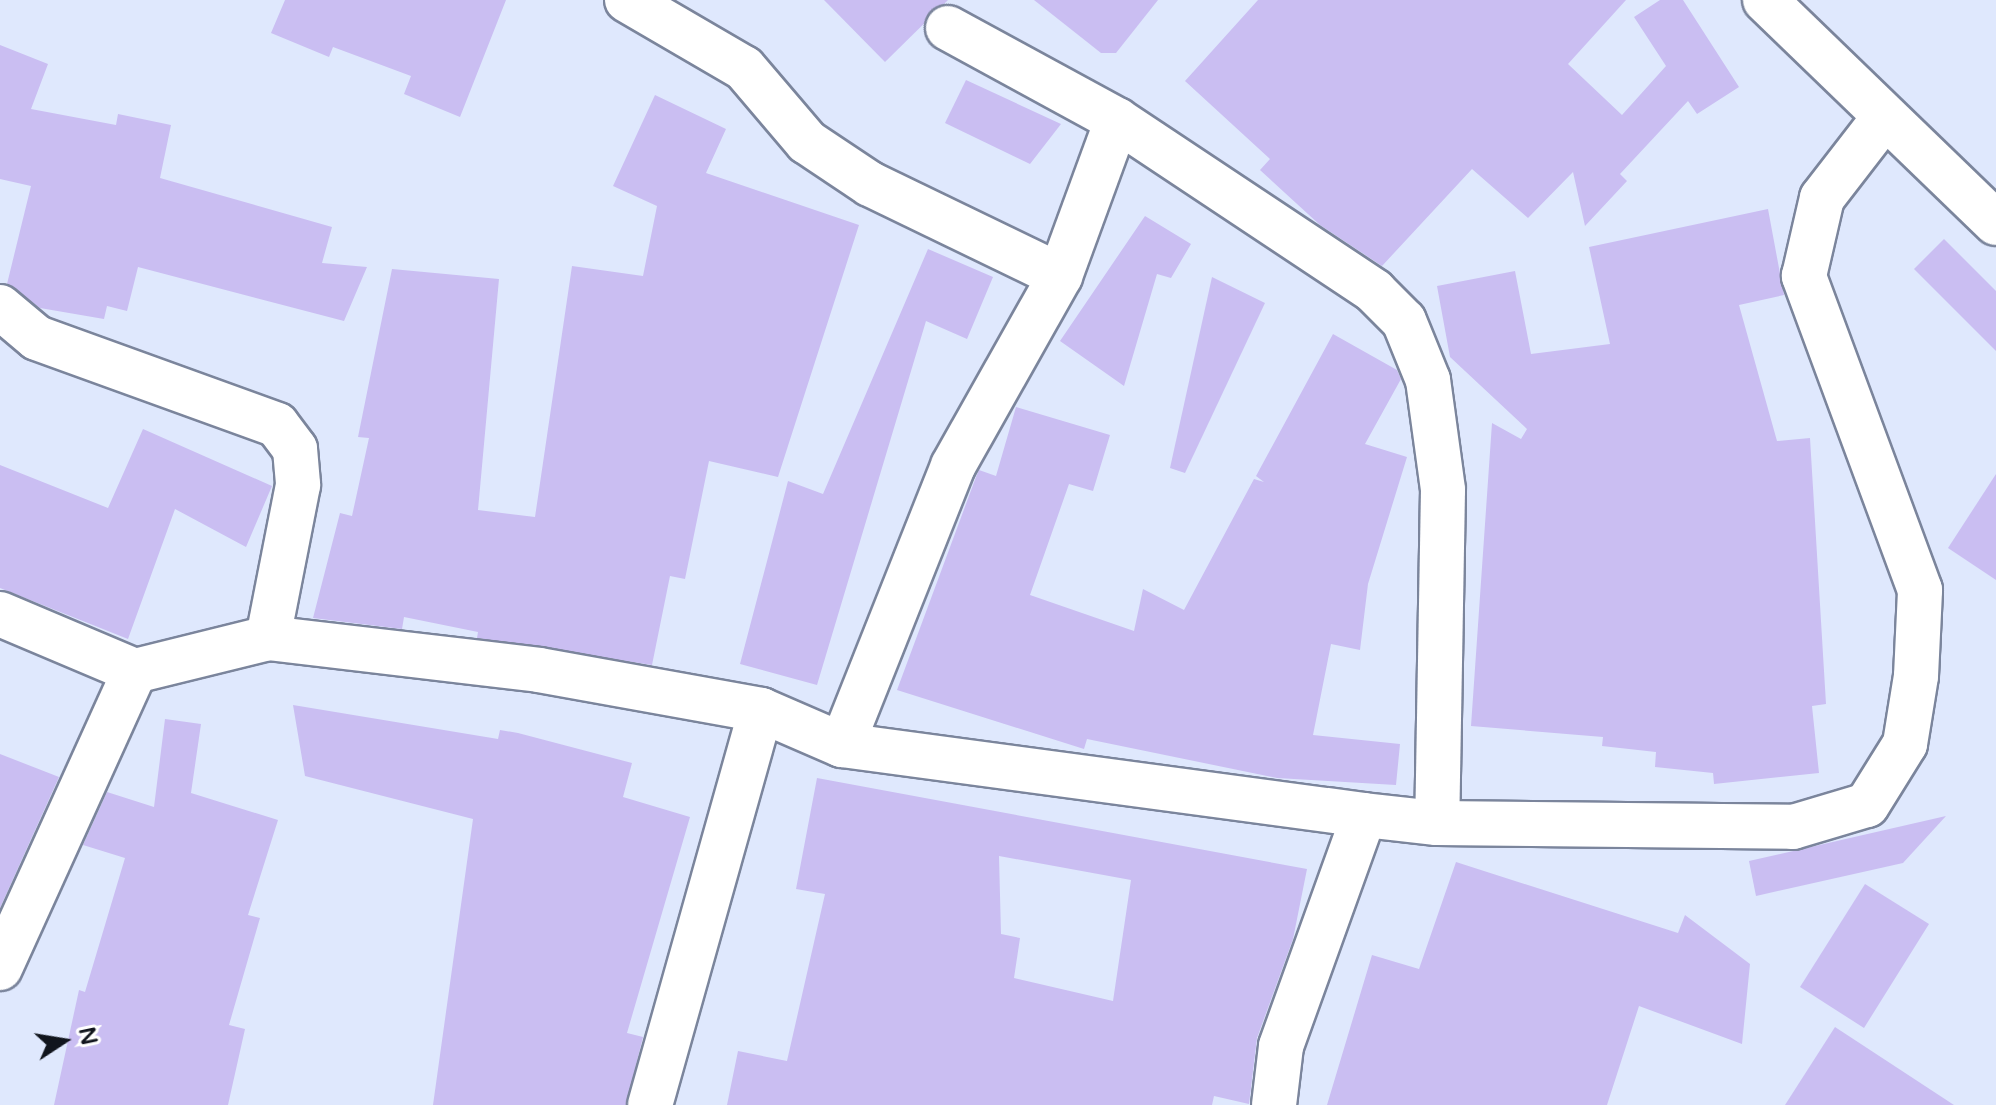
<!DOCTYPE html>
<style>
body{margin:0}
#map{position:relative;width:1996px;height:1105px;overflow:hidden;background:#dfe8fd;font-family:"Varela Round",sans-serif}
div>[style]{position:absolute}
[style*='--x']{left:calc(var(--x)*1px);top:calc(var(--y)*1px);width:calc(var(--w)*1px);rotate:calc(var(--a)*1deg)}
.building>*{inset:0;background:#cabef2}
.roads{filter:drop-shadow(2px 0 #7b859c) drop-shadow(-2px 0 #7b859c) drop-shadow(0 2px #7b859c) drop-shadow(0 -2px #7b859c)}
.minor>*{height:44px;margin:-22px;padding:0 22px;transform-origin:22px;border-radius:22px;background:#fff}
.major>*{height:44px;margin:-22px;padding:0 22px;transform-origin:22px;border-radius:22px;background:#fff}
span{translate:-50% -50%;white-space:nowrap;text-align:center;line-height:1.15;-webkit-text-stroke:8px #fff;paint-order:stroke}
.north{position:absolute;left:24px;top:1001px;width:80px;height:80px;-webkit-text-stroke:6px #fff;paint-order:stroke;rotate:78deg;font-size:22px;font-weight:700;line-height:32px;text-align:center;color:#11151d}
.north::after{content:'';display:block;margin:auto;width:28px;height:36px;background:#11151d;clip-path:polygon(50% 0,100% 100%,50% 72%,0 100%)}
</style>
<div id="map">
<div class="building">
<div style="clip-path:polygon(285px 0,506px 0,460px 117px,404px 94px,411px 76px,333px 47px,329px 57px,271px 33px)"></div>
<div style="clip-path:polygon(824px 0,948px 0,885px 62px)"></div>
<div style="clip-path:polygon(1034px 0,1158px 0,1116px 53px,1101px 53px)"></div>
<div style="clip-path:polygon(1258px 0,1626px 0,1568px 64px,1622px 115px,1666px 66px,1634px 17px,1660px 0,1683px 0,1739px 87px,1697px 114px,1688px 101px,1620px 174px,1627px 181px,1585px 226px,1573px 172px,1528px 218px,1472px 169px,1382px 266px,1320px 225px,1260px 170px,1270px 159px,1185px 81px)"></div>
<div style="clip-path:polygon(0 45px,48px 64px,31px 109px,116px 125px,118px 114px,171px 125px,160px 178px,332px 227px,322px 263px,367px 267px,344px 321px,138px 267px,127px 311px,107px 306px,104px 319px,40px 308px,7px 284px,31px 186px,0 179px)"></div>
<div style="clip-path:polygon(966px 80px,1061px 124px,1030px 164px,945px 123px)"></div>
<div style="clip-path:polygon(655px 95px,726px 129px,706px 173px,859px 225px,778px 477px,709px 461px,685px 579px,670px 576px,652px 665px,477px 638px,478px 632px,404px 617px,402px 629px,313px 618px,340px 513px,352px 516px,369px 438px,358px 437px,392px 269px,499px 279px,478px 510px,535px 517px,572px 266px,643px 276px,657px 206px,613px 186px)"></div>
<div style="clip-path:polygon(1768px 209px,1784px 295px,1739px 305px,1777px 441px,1810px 438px,1826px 704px,1812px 706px,1819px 773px,1714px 784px,1713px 773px,1655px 767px,1656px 752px,1602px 746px,1603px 737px,1471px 726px,1492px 423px,1521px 439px,1527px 429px,1450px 357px,1437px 286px,1515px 271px,1531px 354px,1610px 344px,1589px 247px)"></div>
<div style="clip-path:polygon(1145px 216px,1191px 244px,1171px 278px,1157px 274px,1124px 386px,1060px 341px)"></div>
<div style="clip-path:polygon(1944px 239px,1996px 291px,1996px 351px,1914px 269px)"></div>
<div style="clip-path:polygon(928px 249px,993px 277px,967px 339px,926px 321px,817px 685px,740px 664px,788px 481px,823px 494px)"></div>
<div style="clip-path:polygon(1212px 277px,1265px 303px,1185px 473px,1170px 468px)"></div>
<div style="clip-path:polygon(1333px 334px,1397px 370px,1401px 379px,1365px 444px,1407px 457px,1368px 584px,1360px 650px,1331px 644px,1313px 735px,1400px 744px,1396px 785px,1277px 778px,1087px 739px,1084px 749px,897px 690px,976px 477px,979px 470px,996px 476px,1016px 407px,1110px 435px,1093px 491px,1069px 484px,1030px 595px,1134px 631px,1143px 589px,1184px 610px,1254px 479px,1264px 482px,1256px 476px)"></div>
<div style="clip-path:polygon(143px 429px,272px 486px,246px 547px,175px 509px,128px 639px,0 588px,0 465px,108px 508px)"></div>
<div style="clip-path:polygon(1996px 474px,1996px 580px,1948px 548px)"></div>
<div style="clip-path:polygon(293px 705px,498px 739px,500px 730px,518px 733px,632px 763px,623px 797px,690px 817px,627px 1033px,643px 1037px,626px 1105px,433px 1105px,473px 819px,305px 776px)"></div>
<div style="clip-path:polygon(165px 719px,201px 724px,191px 793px,278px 820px,248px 915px,260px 918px,229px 1025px,245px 1029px,228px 1105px,54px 1105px,79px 990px,85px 992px,125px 858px,83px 845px,107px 792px,154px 807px)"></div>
<div style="clip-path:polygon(0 754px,59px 777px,0 908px)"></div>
<div style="clip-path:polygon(evenodd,817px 778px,1307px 869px,1293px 939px,1257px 1038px,1249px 1104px,1214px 1096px,1212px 1105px,727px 1105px,738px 1051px,787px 1061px,825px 894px,796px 889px,817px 778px,999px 856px,1131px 880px,1113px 1001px,1014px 978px,1020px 938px,1001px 934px,999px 856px)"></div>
<div style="clip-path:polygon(1946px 816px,1903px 863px,1756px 896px,1749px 861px)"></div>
<div style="clip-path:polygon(1456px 862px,1678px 933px,1685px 915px,1750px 964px,1742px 1044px,1639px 1006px,1607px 1105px,1327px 1105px,1372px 955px,1419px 969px)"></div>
<div style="clip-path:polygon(1865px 884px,1929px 924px,1864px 1028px,1800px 987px)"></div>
<div style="clip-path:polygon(1835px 1027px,1954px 1105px,1785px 1105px)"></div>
</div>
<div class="roads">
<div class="minor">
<div style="--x:627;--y:0;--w:135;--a:30.2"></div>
<div style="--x:744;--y:68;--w:97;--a:49.6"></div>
<div style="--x:807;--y:142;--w:76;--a:33.7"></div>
<div style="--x:870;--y:184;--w:211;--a:25.8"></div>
<div style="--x:948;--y:28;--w:192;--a:28.6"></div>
<div style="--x:1117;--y:120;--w:309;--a:33.6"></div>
<div style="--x:1374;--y:291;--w:42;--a:45"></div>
<div style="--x:1404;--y:321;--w:64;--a:67.9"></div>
<div style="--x:1428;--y:380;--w:111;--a:82.2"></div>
<div style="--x:1443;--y:490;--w:333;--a:91"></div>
<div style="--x:0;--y:307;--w:48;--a:40"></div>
<div style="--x:37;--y:338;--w:255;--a:19.9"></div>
<div style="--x:277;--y:425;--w:30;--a:53"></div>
<div style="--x:295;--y:449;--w:36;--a:85"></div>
<div style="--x:298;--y:485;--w:156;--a:101.1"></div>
<div style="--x:0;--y:614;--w:147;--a:22.9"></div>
<div style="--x:135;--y:671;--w:137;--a:-13.9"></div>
<div style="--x:268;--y:638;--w:273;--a:6.7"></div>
<div style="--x:539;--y:670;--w:226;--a:10.2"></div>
<div style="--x:761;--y:710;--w:88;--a:23.4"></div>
<div style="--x:842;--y:745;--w:527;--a:7.64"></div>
<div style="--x:1364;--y:815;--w:73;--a:6.3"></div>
<div style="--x:1437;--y:823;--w:356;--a:0.6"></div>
<div style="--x:1793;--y:827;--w:77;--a:-16.6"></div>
<div style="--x:1867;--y:805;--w:72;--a:-58.1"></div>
<div style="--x:1905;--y:744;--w:69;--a:-80.8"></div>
<div style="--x:1916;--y:676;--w:86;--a:-87.3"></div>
<div style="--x:1920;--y:590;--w:335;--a:-110.3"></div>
<div style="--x:1804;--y:276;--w:80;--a:-77"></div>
<div style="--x:1822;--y:198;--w:100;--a:-52.3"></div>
<div style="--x:842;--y:745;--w:300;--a:-68.3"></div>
<div style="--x:953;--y:466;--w:218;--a:-60.6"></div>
<div style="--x:1060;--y:276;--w:166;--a:-69.9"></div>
<div style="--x:0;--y:968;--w:326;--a:-65.6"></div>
<div style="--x:650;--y:1105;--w:410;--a:-74.3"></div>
<div style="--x:1274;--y:1105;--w:59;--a:-83.2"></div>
<div style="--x:1281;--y:1046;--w:245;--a:-70.2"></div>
</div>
<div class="major">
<div style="--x:1765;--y:0;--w:321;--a:44"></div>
</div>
</div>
<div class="north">N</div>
</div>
